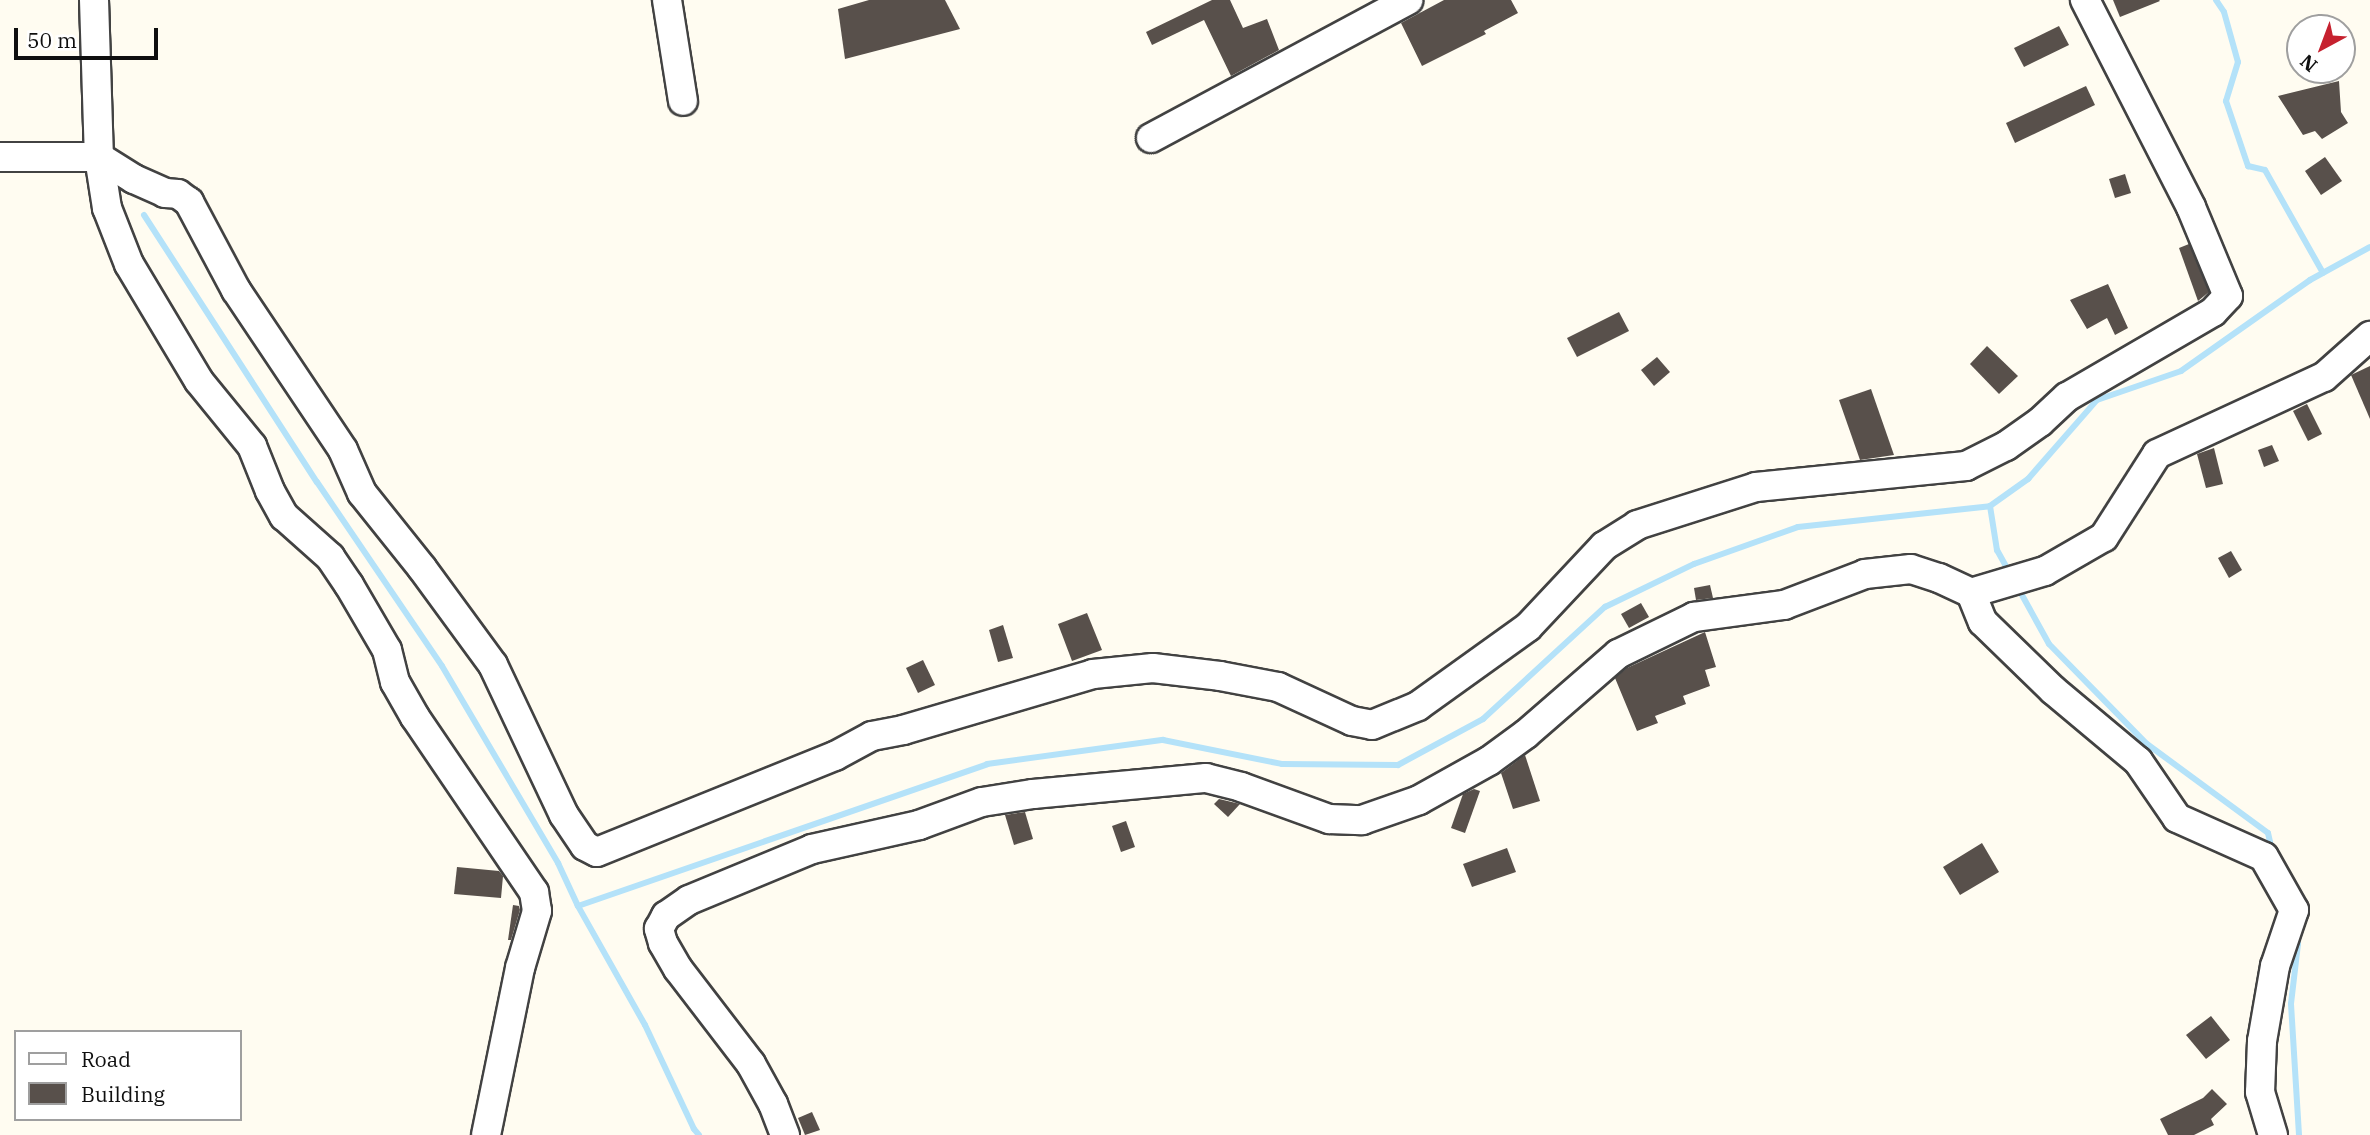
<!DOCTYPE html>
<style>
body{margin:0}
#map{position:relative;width:2370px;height:1135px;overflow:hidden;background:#fffcf1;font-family:"IBM Plex Serif",serif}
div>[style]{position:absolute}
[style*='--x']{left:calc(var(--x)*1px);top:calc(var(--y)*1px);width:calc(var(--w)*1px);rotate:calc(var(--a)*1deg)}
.stream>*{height:6px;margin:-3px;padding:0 3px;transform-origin:3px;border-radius:3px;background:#b4e2f9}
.building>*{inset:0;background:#58504b}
.roads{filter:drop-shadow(2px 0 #424242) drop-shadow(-2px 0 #424242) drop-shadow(0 2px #424242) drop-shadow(0 -2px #424242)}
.minor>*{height:28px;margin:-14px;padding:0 14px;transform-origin:14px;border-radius:14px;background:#fff}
span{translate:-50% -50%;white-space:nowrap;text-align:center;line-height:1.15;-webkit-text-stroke:7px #fff;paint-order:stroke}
.legend{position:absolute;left:14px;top:1030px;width:228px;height:91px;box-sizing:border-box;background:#fff;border:2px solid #9f9f9f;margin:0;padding:9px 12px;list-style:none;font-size:21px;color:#0f0f0f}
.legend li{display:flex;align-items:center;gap:14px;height:35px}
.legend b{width:35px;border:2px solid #9f9f9f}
.north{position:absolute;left:2286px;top:14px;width:70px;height:70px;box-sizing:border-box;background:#fff;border:2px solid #9f9f9f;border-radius:50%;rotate:221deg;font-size:19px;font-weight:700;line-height:28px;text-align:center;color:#0f0f0f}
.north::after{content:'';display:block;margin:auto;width:24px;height:32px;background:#c6212f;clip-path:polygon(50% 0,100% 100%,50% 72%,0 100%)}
.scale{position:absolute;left:14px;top:28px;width:144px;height:32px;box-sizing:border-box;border:4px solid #0f0f0f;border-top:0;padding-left:9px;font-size:21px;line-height:24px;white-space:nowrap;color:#0f0f0f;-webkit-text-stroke:5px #fff;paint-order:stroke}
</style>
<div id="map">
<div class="stream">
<div style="--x:2216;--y:0;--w:14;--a:56"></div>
<div style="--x:2224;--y:12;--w:52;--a:74.4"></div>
<div style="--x:2238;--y:62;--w:41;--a:107.1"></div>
<div style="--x:2226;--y:101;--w:69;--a:71.3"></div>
<div style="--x:2248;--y:166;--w:17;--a:13"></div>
<div style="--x:2265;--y:170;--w:118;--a:60.6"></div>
<div style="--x:144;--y:215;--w:318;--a:57.1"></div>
<div style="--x:317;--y:482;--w:222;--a:55.8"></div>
<div style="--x:442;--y:666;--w:229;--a:59.5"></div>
<div style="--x:558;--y:863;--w:47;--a:65.1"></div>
<div style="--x:1990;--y:506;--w:45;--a:81"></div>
<div style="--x:1997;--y:550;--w:26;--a:61"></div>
<div style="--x:2017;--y:586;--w:66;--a:61.1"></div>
<div style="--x:2049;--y:644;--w:140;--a:45.6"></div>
<div style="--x:2147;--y:744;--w:150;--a:36.3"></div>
<div style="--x:2268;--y:833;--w:17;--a:77"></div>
<div style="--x:2296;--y:935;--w:9;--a:77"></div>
<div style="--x:2298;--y:944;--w:60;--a:96.7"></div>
<div style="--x:2291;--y:1004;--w:131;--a:86.5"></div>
<div style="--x:699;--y:1135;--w:8;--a:-130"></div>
<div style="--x:694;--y:1129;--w:115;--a:-115.2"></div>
<div style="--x:645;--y:1025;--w:137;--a:-119.4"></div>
<div style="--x:578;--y:906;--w:433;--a:-19.1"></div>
<div style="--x:987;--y:764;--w:178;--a:-7.8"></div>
<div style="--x:1163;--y:740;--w:121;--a:11.4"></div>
<div style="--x:1282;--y:764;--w:116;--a:0.5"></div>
<div style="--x:1398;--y:765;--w:97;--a:-28.4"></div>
<div style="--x:1483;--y:719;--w:166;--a:-42.6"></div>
<div style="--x:1605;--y:607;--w:99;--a:-25.8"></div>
<div style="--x:1694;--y:564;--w:110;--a:-19.6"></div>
<div style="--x:1798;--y:527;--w:193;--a:-6.2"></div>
<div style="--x:1990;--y:506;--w:47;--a:-35.4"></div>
<div style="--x:2028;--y:479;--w:105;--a:-48.9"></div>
<div style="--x:2097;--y:400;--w:89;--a:-19"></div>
<div style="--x:2181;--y:371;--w:158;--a:-35.2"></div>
<div style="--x:2310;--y:280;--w:68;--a:-28.8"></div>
</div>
<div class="building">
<div style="clip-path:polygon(869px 0,945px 0,960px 29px,845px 59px,838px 9px)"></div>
<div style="clip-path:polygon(1212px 0,1230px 0,1243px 28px,1267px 19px,1279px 50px,1231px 76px,1204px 20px,1152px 45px,1146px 32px)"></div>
<div style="clip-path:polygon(1444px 0,1511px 0,1518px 13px,1484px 31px,1486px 34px,1422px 66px,1401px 23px)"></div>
<div style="clip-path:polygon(2113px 0,2159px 0,2160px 1px,2120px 17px)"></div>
<div style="clip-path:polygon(2059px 26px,2069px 45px,2024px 67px,2014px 48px)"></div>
<div style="clip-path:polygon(2339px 81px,2341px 112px,2348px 123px,2322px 139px,2315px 131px,2303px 135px,2278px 96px)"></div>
<div style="clip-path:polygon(2086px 86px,2095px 105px,2015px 143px,2006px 123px)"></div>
<div style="clip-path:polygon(2325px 157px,2342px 181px,2321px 195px,2305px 171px)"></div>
<div style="clip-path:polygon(2125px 174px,2131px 193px,2115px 198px,2109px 179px)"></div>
<div style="clip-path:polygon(2189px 244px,2209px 292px,2198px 301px,2179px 248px)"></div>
<div style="clip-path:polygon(2108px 284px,2128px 328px,2115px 335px,2107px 318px,2087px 329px,2070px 300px)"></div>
<div style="clip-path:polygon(1619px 312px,1629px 331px,1577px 357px,1567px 338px)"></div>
<div style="clip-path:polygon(1987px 346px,2018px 376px,1999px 394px,1970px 364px)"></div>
<div style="clip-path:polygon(1657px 357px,1670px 372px,1654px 386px,1641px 370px)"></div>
<div style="clip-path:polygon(2370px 366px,2370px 419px,2351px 375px)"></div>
<div style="clip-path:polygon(1871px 389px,1894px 455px,1860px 460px,1839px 400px)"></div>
<div style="clip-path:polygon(2307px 404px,2322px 434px,2308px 441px,2293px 411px)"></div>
<div style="clip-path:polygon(2272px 445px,2279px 461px,2264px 467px,2258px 450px)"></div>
<div style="clip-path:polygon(2214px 448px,2223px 484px,2206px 488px,2197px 454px)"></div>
<div style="clip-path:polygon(2231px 551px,2242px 570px,2229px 578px,2218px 558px)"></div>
<div style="clip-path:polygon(1710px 585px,1713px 598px,1696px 600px,1694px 588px)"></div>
<div style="clip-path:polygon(1641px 603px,1649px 617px,1629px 628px,1621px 614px)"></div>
<div style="clip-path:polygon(1087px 613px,1102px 650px,1072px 661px,1058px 624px)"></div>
<div style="clip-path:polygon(1003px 625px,1013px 658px,998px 662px,989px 630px)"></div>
<div style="clip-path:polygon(1705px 632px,1716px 667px,1705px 670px,1710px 686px,1683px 696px,1686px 704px,1655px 716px,1658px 723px,1637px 731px,1615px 678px,1627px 668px)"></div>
<div style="clip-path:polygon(923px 660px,935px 685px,918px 693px,906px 668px)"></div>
<div style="clip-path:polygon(1525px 755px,1540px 801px,1513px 809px,1501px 773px)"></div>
<div style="clip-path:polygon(1474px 789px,1480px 791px,1465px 833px,1451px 828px,1463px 794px)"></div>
<div style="clip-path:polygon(1219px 799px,1236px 803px,1240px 804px,1228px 817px,1214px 804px)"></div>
<div style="clip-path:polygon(1025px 812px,1033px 839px,1014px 845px,1005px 815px)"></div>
<div style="clip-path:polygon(1126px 821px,1135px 847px,1121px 852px,1112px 826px)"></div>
<div style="clip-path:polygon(1982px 843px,1999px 872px,1960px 895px,1943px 867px)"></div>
<div style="clip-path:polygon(1507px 848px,1516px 872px,1472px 887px,1463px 864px)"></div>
<div style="clip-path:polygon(457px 867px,499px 871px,503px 876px,501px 898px,454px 894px)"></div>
<div style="clip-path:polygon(513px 905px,519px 906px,520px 910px,511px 940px,508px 940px)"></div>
<div style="clip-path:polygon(2211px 1016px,2230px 1040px,2206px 1059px,2186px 1035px)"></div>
<div style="clip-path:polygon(2212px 1089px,2227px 1104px,2211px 1119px,2214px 1125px,2194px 1135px,2168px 1135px,2160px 1119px,2203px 1098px)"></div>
<div style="clip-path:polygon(812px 1112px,820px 1130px,805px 1135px,798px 1118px)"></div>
</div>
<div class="roads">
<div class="minor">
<div style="--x:94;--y:0;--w:157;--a:88.2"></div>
<div style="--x:99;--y:157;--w:52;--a:81.1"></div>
<div style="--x:107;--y:208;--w:60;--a:68.6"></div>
<div style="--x:129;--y:264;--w:136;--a:59.1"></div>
<div style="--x:199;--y:381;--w:84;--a:50.8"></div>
<div style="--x:252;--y:446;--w:48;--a:68.2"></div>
<div style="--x:270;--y:491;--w:29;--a:61"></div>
<div style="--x:284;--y:516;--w:62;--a:41.7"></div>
<div style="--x:330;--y:557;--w:34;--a:56"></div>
<div style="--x:349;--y:585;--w:75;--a:59.7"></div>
<div style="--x:387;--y:650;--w:33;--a:76"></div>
<div style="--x:395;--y:682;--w:40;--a:60.3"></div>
<div style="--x:415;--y:717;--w:212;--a:55.8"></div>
<div style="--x:534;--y:892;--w:19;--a:81"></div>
<div style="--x:537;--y:911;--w:59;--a:106.6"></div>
<div style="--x:520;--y:968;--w:170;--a:101.5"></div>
<div style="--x:667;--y:0;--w:102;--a:81"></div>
<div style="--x:1151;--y:138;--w:292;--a:-28.2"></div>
<div style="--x:0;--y:157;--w:99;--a:0"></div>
<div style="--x:99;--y:157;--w:41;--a:32.2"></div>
<div style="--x:134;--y:179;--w:34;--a:24"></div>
<div style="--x:165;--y:193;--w:13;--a:4"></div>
<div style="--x:178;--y:194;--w:14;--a:36"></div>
<div style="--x:189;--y:202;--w:100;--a:61.9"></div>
<div style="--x:236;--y:290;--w:192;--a:56.2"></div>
<div style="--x:343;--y:450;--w:47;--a:66.2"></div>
<div style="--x:362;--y:493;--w:96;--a:51.3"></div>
<div style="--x:422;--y:568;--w:120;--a:53.8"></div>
<div style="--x:493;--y:665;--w:166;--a:64.7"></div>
<div style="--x:564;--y:815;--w:37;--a:56"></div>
<div style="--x:585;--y:846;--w:13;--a:27"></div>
<div style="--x:597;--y:852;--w:257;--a:-22"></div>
<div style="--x:835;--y:756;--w:42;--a:-28.4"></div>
<div style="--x:872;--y:736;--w:32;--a:-11"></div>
<div style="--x:903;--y:730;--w:198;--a:-16.4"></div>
<div style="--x:1093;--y:674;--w:60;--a:-5.7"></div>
<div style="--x:1153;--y:668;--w:67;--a:6.8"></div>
<div style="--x:1220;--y:676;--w:59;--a:10.7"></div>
<div style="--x:1278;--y:687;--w:81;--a:24.7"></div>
<div style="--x:1352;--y:721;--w:20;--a:11"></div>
<div style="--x:1372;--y:725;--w:50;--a:-22.4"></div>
<div style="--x:1418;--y:706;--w:135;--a:-35.7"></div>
<div style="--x:1528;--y:627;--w:111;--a:-46.8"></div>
<div style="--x:1604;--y:546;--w:39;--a:-32"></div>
<div style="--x:1637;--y:525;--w:125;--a:-17.7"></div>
<div style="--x:1756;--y:487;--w:211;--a:-5.7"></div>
<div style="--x:1966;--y:466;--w:45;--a:-26.6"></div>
<div style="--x:2006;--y:446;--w:42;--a:-35.2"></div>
<div style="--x:2040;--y:422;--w:37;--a:-43"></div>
<div style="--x:2067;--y:397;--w:169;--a:-30.2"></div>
<div style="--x:2213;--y:312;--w:22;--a:-47"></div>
<div style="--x:2228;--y:296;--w:96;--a:-112.6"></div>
<div style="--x:2191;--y:207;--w:233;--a:-117.1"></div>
<div style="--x:1971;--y:593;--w:77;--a:-16.6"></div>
<div style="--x:2045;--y:571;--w:68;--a:-30"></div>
<div style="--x:2104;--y:537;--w:98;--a:-57.4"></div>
<div style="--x:2157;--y:454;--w:184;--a:-24.8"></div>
<div style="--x:2324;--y:377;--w:62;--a:-41.7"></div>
<div style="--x:785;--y:1135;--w:33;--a:-111"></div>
<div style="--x:773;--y:1104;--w:46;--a:-118.8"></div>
<div style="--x:751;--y:1064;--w:120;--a:-127.5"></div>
<div style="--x:678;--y:969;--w:30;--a:-120"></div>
<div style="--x:663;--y:943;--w:15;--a:-106"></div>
<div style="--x:659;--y:929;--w:15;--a:-62"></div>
<div style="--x:666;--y:916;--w:28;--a:-35"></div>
<div style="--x:689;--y:900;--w:133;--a:-22.5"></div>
<div style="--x:812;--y:849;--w:110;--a:-12.6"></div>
<div style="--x:919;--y:825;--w:67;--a:-20.1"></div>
<div style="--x:982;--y:802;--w:52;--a:-8.9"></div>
<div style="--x:1033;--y:794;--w:174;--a:-5.3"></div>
<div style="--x:1206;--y:778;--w:36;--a:14"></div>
<div style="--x:1241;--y:787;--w:94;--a:20"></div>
<div style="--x:1329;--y:819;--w:33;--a:2"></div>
<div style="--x:1362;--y:820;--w:60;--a:-19.3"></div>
<div style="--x:1419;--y:800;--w:80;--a:-29.1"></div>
<div style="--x:1489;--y:761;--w:46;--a:-36.1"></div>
<div style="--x:1526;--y:734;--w:122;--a:-41"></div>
<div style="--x:1618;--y:654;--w:85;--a:-26"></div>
<div style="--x:1694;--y:617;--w:91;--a:-7.6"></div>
<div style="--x:1784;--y:605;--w:87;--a:-20.9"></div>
<div style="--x:1865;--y:574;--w:46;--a:-6.2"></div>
<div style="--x:1911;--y:569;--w:29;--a:18"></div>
<div style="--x:1939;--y:578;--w:35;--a:25"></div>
<div style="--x:1971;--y:593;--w:31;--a:68"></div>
<div style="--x:1983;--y:622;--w:98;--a:44.2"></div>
<div style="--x:2053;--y:690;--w:111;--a:39.9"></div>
<div style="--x:2138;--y:761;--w:69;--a:55.6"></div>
<div style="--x:2177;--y:818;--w:95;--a:24.1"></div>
<div style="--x:2264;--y:857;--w:61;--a:60.5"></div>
<div style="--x:2294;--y:910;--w:59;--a:108.7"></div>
<div style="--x:2275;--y:966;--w:76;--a:99.8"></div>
<div style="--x:2262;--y:1041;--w:51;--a:92.2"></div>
<div style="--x:2260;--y:1092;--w:45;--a:73.2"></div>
</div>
</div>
<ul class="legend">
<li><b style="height:9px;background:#fff"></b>Road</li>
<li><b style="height:19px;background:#58504b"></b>Building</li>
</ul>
<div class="north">N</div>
<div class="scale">50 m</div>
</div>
